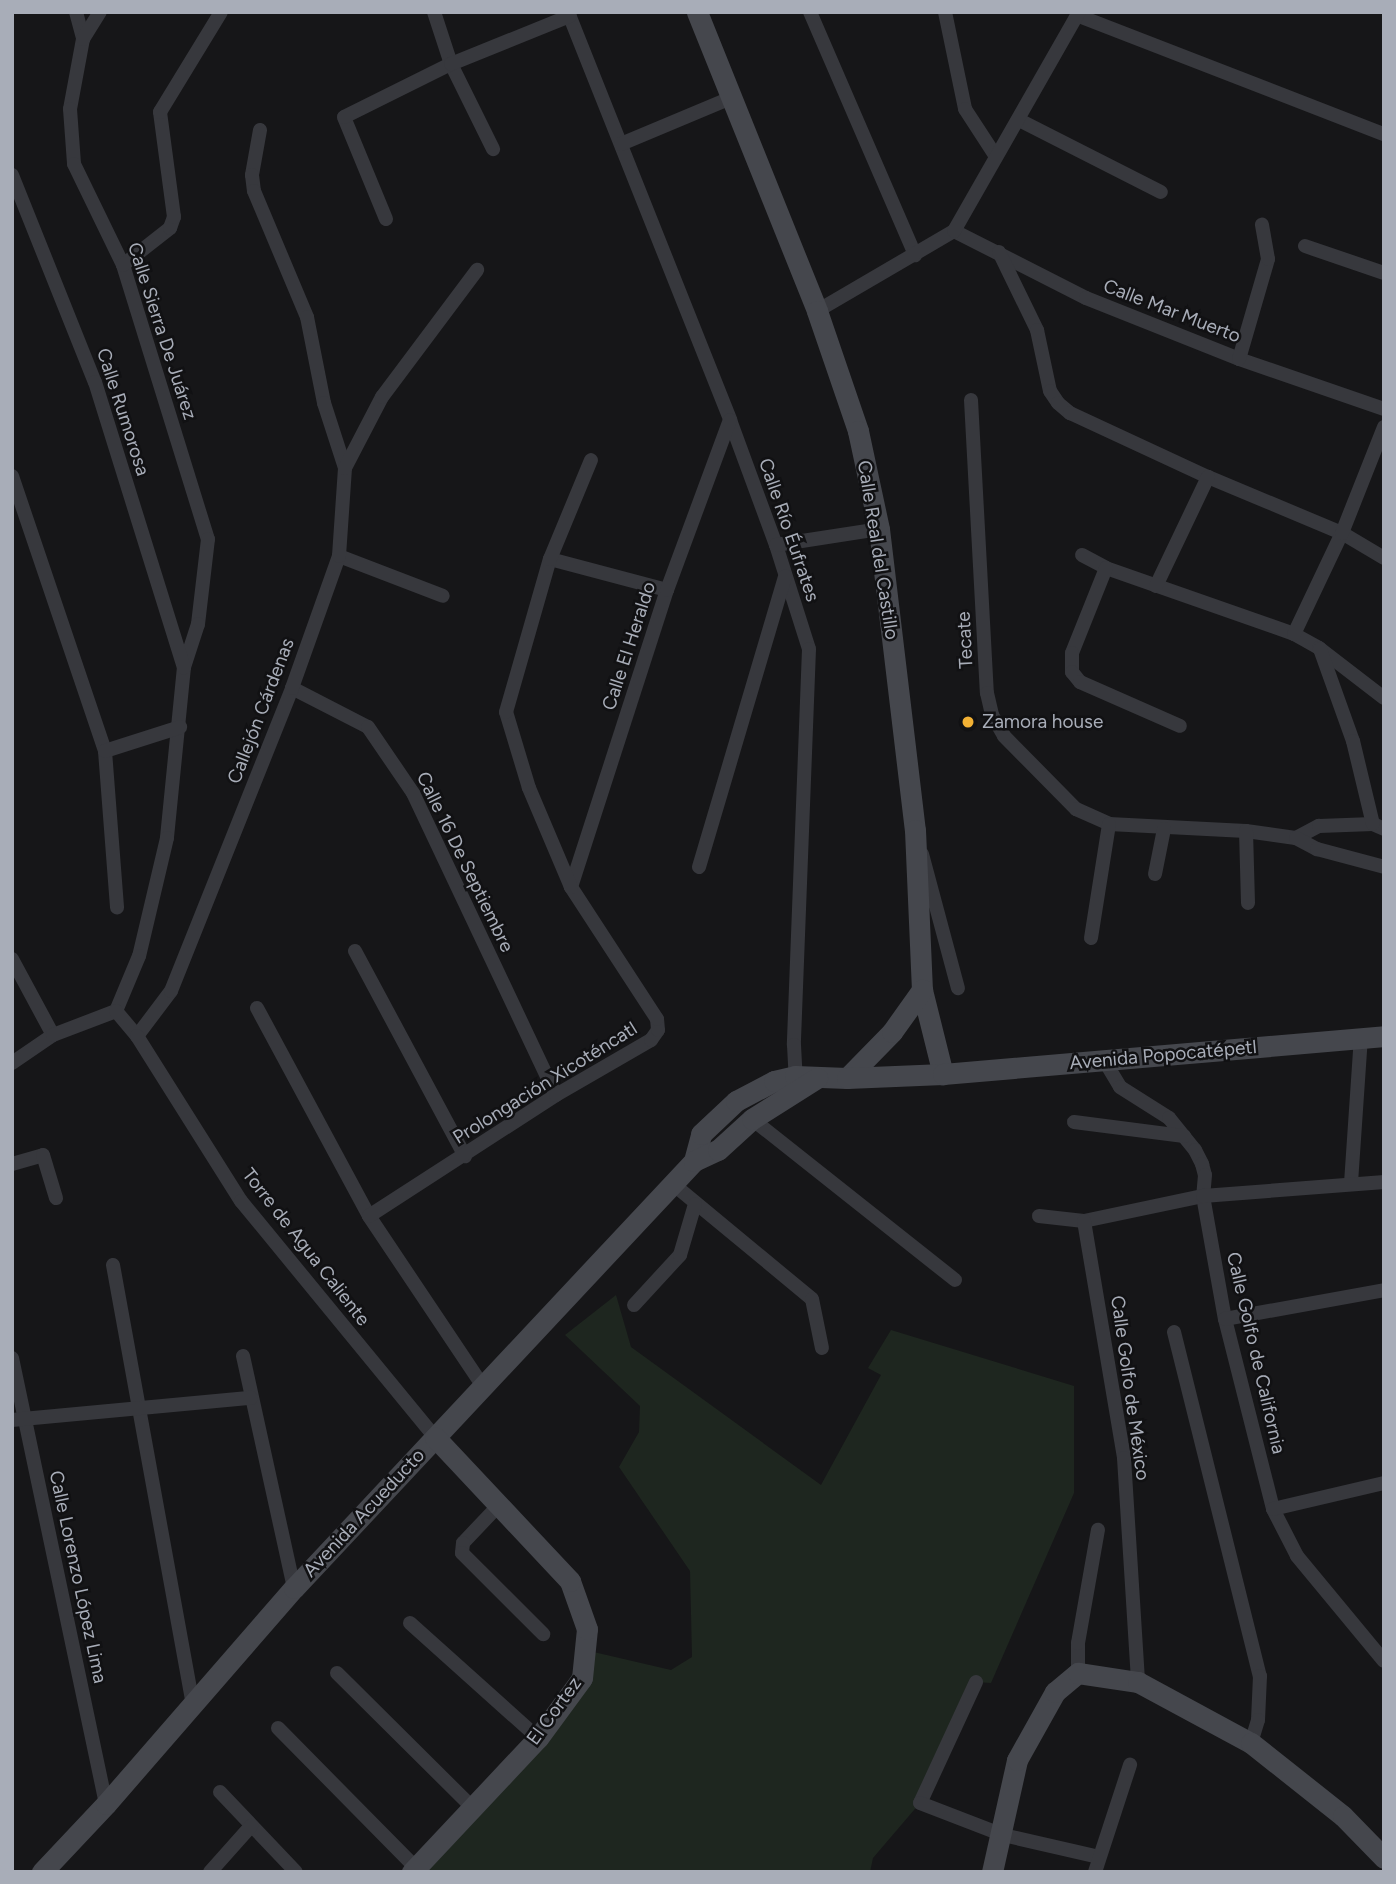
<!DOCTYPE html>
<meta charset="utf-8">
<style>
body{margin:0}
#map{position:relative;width:1396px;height:1884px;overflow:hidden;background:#161618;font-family:Figtree,sans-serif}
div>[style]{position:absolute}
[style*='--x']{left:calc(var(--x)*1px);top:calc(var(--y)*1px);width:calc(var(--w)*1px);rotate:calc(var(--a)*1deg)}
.green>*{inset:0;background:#1e261f}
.street>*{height:14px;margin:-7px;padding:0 7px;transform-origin:7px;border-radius:7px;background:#37383d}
.secondary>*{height:21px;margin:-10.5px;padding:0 10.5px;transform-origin:10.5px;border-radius:10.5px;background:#45474d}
.dots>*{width:19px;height:19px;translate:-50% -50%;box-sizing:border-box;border:4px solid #111113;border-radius:50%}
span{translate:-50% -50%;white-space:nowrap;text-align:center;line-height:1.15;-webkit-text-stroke:5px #111113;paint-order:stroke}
.street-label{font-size:19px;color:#a8adb8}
.poi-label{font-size:19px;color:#a8adb8}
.left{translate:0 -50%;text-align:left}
.frame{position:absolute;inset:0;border:14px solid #a8adb8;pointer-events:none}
</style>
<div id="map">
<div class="green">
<div style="clip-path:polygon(616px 1295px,631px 1347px,821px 1485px,881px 1375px,868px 1368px,891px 1330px,1074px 1386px,1074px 1493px,991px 1683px,976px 1682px,920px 1803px,873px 1858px,870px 1872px,412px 1872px,538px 1738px,585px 1650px,671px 1670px,692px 1657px,690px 1571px,619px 1467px,639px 1432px,640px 1406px,565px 1335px)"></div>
</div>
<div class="street">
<div style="--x:76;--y:12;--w:28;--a:75"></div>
<div style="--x:83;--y:39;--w:71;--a:100.5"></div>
<div style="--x:70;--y:109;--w:55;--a:85.8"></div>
<div style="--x:74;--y:164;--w:112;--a:64.1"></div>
<div style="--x:123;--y:265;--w:287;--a:72.8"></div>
<div style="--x:208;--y:539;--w:86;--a:96.7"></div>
<div style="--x:198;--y:624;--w:45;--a:108"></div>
<div style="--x:184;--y:667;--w:172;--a:95.7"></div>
<div style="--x:167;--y:838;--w:121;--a:103.3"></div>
<div style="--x:139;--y:956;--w:60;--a:112.7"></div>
<div style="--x:434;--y:12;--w:55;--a:71.9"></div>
<div style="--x:451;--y:64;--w:95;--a:63.7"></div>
<div style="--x:568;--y:12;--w:439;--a:68.3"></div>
<div style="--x:730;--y:420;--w:133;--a:69.8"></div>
<div style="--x:776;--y:545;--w:109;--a:72.4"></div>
<div style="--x:809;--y:649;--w:396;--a:92.2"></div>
<div style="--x:794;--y:1045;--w:38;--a:87"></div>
<div style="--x:810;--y:12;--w:265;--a:66.6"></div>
<div style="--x:945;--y:12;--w:99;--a:78.3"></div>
<div style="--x:965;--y:109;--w:55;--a:56.9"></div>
<div style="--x:1079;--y:16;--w:327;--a:21.2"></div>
<div style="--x:83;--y:39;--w:32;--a:-58"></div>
<div style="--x:1019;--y:120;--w:159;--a:26.9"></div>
<div style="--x:260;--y:130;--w:46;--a:100.1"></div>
<div style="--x:252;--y:175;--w:16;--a:83"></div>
<div style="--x:254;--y:191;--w:137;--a:67.2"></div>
<div style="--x:307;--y:317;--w:88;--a:78.8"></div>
<div style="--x:324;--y:403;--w:68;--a:72.1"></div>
<div style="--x:621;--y:144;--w:119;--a:-22.7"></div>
<div style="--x:12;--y:175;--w:223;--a:68.2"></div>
<div style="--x:95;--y:382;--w:299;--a:72.7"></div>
<div style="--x:386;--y:219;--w:110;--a:-112.4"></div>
<div style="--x:344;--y:117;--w:119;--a:-26.4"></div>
<div style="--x:451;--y:64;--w:128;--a:-22"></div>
<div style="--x:954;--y:231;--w:148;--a:26.9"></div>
<div style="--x:1086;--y:298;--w:165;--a:21.7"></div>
<div style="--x:1239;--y:359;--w:153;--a:19"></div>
<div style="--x:1305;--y:246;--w:83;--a:18.9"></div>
<div style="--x:999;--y:252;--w:87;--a:64"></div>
<div style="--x:1037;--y:330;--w:62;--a:78"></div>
<div style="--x:1050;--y:391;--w:14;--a:56"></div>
<div style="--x:1058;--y:403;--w:16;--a:40"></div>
<div style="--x:1070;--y:413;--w:152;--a:24.9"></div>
<div style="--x:1208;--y:477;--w:145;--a:22.7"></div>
<div style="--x:1342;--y:533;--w:49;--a:30.8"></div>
<div style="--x:123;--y:265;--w:60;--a:-38.2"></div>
<div style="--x:170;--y:228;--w:12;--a:-70"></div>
<div style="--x:174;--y:217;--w:106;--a:-97.6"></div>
<div style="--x:160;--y:112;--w:117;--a:-58.6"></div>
<div style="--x:817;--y:311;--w:159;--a:-30.3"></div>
<div style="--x:954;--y:231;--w:252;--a:-60.3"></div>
<div style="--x:1239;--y:359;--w:104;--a:-73.8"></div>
<div style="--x:1268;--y:259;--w:35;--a:-100"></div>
<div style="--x:971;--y:400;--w:293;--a:86.9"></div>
<div style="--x:987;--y:693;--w:23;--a:77"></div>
<div style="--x:992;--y:715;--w:24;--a:60"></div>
<div style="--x:1004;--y:736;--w:103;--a:45.4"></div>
<div style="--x:1076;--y:809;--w:36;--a:24"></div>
<div style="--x:1109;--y:824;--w:137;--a:2.9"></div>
<div style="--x:1246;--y:831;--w:50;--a:8"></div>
<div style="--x:1296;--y:838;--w:26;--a:-28"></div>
<div style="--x:1319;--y:826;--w:54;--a:-2.1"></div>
<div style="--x:1373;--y:824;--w:12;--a:24"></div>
<div style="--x:12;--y:476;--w:290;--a:71.3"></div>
<div style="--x:105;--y:751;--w:157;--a:85.6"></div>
<div style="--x:776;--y:545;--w:104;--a:-8.8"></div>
<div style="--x:1082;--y:555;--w:27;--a:28"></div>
<div style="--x:1106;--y:568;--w:199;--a:19.3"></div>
<div style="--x:1294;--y:634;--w:29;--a:29"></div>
<div style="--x:1319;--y:648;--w:82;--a:37.6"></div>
<div style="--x:339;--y:556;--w:111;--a:21"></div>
<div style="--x:550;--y:559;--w:121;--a:14.8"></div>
<div style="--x:1106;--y:568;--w:92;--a:111.8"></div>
<div style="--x:1072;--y:653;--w:19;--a:90"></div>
<div style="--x:1072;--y:672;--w:13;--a:51"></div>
<div style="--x:1080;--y:682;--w:109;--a:23.7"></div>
<div style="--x:1156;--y:586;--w:121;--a:-64.5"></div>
<div style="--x:1294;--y:634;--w:112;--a:-64.6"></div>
<div style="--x:1342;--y:533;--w:114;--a:-68.4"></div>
<div style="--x:1320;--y:649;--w:98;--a:70.3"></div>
<div style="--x:1353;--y:741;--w:85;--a:76.5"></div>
<div style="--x:292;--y:688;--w:85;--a:27.2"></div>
<div style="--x:368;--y:727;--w:80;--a:55.7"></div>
<div style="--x:413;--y:793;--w:334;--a:64.7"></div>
<div style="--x:105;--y:751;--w:79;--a:-17.7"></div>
<div style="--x:1246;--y:831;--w:72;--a:88.4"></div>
<div style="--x:1296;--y:838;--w:24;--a:28"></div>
<div style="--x:1317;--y:849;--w:69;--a:15"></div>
<div style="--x:922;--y:854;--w:139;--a:75"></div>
<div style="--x:699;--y:867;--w:303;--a:-73.5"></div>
<div style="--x:1155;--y:874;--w:46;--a:-78.7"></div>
<div style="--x:571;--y:887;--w:312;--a:-72.1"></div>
<div style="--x:667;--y:590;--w:181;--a:-69.7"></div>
<div style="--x:1091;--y:938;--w:115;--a:-81"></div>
<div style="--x:355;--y:951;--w:233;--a:61.8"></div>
<div style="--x:12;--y:959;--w:86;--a:61.7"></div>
<div style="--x:257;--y:1008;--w:236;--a:61.7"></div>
<div style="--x:369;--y:1216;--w:205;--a:56.2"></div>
<div style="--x:137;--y:1036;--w:56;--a:-52.9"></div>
<div style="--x:171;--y:991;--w:326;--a:-68.2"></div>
<div style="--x:292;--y:688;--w:140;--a:-70.4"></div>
<div style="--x:339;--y:556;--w:88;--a:-86.1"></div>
<div style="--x:345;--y:468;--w:80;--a:-62.5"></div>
<div style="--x:382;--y:397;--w:159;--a:-53.2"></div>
<div style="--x:1104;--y:1060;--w:31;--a:59"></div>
<div style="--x:1120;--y:1087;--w:58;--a:32.3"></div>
<div style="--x:1169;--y:1118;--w:41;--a:50.9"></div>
<div style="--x:1195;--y:1150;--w:16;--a:63"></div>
<div style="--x:1202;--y:1164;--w:11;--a:75"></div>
<div style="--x:1205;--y:1175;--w:21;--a:95"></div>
<div style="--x:1203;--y:1196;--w:125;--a:79.9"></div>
<div style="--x:1225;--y:1319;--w:196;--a:75.8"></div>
<div style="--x:1273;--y:1509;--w:53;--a:62.9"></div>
<div style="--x:1297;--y:1556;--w:136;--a:50.4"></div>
<div style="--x:12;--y:1063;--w:50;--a:-34.3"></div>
<div style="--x:53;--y:1035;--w:67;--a:-20.9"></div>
<div style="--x:116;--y:1011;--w:33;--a:50"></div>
<div style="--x:137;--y:1036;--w:195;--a:57.8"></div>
<div style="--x:241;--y:1201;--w:306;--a:50.6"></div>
<div style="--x:752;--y:1119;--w:259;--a:38.4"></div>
<div style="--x:1074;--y:1122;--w:111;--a:7.3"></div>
<div style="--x:12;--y:1164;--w:32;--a:-16"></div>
<div style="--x:43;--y:1155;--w:45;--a:73.2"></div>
<div style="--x:1351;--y:1183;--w:145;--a:-86.1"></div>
<div style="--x:673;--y:1184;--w:180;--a:39.6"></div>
<div style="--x:812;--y:1299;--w:50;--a:78.5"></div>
<div style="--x:369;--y:1216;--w:223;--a:-32.9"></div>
<div style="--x:556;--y:1095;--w:110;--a:-30.1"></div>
<div style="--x:651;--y:1040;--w:12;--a:-55"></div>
<div style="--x:658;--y:1030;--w:11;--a:-95"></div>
<div style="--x:657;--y:1019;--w:158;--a:-123.1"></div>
<div style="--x:571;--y:887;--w:108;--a:-113"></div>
<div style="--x:529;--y:788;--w:79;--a:-106.8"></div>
<div style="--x:506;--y:712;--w:159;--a:-74"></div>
<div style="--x:550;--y:559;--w:107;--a:-67.5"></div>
<div style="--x:1039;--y:1216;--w:45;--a:6.3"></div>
<div style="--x:1084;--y:1221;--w:122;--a:-11.9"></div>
<div style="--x:1203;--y:1196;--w:182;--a:-4.4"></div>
<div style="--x:1084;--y:1221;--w:240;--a:80.4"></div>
<div style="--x:1124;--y:1458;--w:224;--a:86.4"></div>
<div style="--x:113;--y:1265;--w:447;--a:79.7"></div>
<div style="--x:634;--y:1305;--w:68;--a:-47.4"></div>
<div style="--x:680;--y:1255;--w:53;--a:-73.6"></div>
<div style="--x:1225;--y:1319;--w:162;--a:-10.3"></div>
<div style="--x:1174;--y:1332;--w:355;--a:76"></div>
<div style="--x:1260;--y:1676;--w:44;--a:92.6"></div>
<div style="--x:1258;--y:1720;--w:24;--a:107"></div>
<div style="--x:243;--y:1356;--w:238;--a:77.6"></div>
<div style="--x:12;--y:1358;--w:456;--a:78.1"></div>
<div style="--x:12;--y:1420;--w:240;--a:-5.3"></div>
<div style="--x:499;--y:1505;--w:52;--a:133.5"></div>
<div style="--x:463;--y:1543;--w:10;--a:96"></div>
<div style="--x:462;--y:1553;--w:115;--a:45"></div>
<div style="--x:1273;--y:1509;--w:114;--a:-13.2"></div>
<div style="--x:410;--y:1623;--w:172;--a:41.9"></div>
<div style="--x:337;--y:1673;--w:192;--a:44.8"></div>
<div style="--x:1078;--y:1673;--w:30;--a:-90"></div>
<div style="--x:1078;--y:1643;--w:115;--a:-80"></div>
<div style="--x:976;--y:1682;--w:133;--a:114.8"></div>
<div style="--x:920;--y:1803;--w:89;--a:21.1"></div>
<div style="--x:1003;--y:1835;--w:98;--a:12.9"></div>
<div style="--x:278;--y:1728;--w:197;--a:45.4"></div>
<div style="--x:416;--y:1868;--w:4;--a:90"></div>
<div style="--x:220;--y:1792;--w:110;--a:46.5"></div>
<div style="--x:210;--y:1872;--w:62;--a:-48.3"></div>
<div style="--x:1095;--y:1872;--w:113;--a:-71.9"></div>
</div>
<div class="secondary">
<div style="--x:697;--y:12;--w:322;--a:68.1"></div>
<div style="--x:817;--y:311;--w:127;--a:71.1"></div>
<div style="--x:858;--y:431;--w:100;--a:77.9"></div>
<div style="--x:879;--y:529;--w:303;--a:83.2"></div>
<div style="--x:915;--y:830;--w:160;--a:87.5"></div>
<div style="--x:922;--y:990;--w:87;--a:76"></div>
<div style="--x:847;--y:1078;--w:64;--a:-45.6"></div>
<div style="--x:892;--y:1032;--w:52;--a:-54.5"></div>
<div style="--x:694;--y:1161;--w:28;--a:-75"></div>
<div style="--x:701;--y:1134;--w:48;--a:-43.3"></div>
<div style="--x:736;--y:1101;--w:43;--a:-27.8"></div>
<div style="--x:774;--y:1081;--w:22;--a:-13"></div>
<div style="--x:795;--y:1076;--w:52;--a:2.2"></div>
<div style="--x:847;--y:1078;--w:96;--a:-2.4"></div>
<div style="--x:943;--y:1074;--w:443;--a:-4.9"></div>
<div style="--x:42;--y:1872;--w:93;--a:-46.7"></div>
<div style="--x:106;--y:1804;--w:286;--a:-49"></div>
<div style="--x:294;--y:1588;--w:585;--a:-46.87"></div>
<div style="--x:694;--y:1161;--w:26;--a:-25"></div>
<div style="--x:718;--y:1150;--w:46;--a:-42.4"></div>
<div style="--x:752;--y:1119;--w:77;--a:-32.2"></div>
<div style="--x:412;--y:1872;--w:184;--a:-46.8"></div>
<div style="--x:538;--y:1738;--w:74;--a:-53.7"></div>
<div style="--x:582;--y:1678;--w:49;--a:-84.2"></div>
<div style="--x:587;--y:1629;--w:51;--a:-109.5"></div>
<div style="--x:570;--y:1581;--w:197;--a:-133.2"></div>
<div style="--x:992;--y:1872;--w:115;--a:-77.4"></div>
<div style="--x:1017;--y:1760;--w:78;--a:-60.8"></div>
<div style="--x:1055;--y:1692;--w:30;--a:-40"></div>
<div style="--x:1078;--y:1673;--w:61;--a:8.5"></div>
<div style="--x:1138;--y:1682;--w:128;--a:28.4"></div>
<div style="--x:1251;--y:1743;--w:117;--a:38.4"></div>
<div style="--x:1343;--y:1816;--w:59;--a:45.7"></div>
</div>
<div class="dots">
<div style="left:968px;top:722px;background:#f2b134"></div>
</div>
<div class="street-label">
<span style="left:1172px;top:311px;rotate:21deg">Calle Mar Muerto</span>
<span style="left:162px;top:331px;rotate:72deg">Calle Sierra De Juárez</span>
<span style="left:123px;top:412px;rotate:72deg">Calle Rumorosa</span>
<span style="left:789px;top:530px;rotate:71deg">Calle Río Éufrates</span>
<span style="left:878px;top:550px;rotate:81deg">Calle Real del Castillo</span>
<span style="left:965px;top:640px;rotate:-93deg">Tecate</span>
<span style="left:629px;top:646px;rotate:-72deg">Calle El Heraldo</span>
<span style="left:261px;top:711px;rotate:-69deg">Callejón Cárdenas</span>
<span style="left:465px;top:862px;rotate:64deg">Calle 16 De Septiembre</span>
<span style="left:1163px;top:1055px;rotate:-5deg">Avenida Popocatépetl</span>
<span style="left:545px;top:1083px;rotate:-32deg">Prolongación Xicoténcatl</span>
<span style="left:306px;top:1247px;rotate:52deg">Torre de Agua Caliente</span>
<span style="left:1256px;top:1353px;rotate:77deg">Calle Golfo de California</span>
<span style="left:1130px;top:1388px;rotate:82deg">Calle Golfo de México</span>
<span style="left:364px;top:1513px;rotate:-47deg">Avenida Acueducto</span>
<span style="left:78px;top:1577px;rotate:78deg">Calle Lorenzo López Lima</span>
<span style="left:554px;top:1711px;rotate:-54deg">El Cortez</span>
</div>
<div class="poi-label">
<span class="left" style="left:982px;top:722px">Zamora house</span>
</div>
<div class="frame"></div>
</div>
